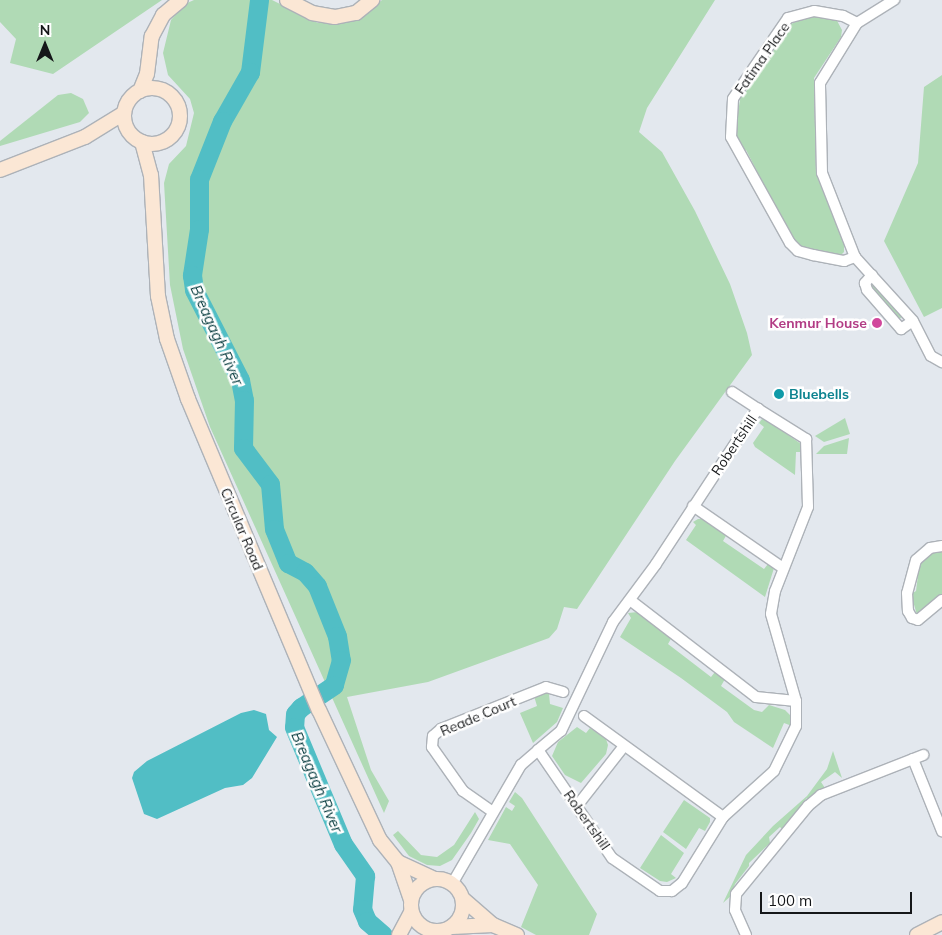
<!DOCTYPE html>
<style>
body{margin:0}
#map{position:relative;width:942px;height:935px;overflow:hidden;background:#e3e8ee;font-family:Mulish,sans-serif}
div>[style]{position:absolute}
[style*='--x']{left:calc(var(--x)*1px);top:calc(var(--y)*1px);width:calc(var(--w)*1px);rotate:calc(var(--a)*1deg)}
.green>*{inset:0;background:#b0dab5}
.water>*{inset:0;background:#51bec5}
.river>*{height:19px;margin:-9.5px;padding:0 9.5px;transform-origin:9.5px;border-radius:9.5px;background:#51bec5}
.roads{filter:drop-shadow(1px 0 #adb2b8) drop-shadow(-1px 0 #adb2b8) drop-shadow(0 1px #adb2b8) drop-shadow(0 -1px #adb2b8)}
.street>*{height:10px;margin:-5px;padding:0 5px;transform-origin:5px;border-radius:5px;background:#fff}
.secondary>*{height:14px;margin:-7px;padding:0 7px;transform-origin:7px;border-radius:7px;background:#fbe7d5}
.secondary>.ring{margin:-7px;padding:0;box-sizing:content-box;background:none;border:14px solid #fbe7d5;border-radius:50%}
.dots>*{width:14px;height:14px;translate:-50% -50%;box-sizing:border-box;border:2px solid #fff;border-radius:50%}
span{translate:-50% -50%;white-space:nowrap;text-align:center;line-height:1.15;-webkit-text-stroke:5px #fff;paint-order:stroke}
.street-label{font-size:14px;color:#151719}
.hotel-label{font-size:14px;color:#b23c85;font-weight:700}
.right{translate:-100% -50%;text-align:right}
.culture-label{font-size:14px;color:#0d838f;font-weight:700}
.left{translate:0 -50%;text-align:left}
.water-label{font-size:15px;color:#053a3d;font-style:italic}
.north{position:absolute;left:20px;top:20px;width:50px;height:50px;-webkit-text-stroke:4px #fff;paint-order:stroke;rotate:0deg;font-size:14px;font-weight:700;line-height:20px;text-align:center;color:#151719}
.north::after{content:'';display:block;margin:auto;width:18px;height:22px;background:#151719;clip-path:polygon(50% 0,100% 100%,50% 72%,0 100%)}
.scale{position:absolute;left:760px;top:892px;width:152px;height:22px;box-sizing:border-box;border:2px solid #151719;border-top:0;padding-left:6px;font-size:15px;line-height:18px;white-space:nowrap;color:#151719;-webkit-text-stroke:4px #fff;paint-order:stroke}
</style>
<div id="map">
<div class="green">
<div style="clip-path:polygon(0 0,162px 0,53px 74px,10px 63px,16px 39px,0 22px)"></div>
<div style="clip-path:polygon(194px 0,272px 0,318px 23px,337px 23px,356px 20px,382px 0,715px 0,647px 108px,639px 132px,662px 152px,695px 211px,730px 284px,747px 333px,752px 355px,675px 461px,577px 609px,564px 607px,557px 629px,549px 638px,428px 682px,347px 697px,371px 770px,389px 801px,384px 813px,210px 427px,183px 349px,170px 285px,164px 183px,169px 164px,186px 146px,194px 113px,190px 99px,168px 75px,163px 53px,171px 20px,185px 4px)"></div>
<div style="clip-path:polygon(815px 14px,835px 17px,842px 30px,841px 37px,814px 78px,816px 174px,844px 244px,844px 252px,838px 258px,804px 249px,791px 237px,746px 150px,741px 150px,735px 130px,741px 94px,745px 93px,787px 31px,786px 26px)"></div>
<div style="clip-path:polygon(942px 75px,942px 308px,924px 317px,884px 241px,918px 163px,924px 87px)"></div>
<div style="clip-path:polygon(71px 93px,83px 99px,89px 113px,80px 122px,0 146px,0 141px,58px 95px)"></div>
<div style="clip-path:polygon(872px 283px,902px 317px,899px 319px,869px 286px)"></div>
<div style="clip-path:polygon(845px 418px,850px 434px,824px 442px,815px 436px)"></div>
<div style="clip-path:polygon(762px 419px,767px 420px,801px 444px,803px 452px,796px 452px,795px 475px,755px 447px,753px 443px,764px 427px,759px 423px)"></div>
<div style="clip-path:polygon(849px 438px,847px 454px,816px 454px,824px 446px)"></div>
<div style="clip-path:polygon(698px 519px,705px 519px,727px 534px,723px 541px,764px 569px,768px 564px,774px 568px,765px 597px,686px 540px,696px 525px,693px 522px)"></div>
<div style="clip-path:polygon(942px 551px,942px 596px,917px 615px,911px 594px,916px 591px,918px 575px,915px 569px,930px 553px)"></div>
<div style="clip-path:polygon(638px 612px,672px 637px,668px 644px,711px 677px,715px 672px,725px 679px,721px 686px,754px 710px,762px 712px,769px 705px,785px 710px,791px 716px,792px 726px,784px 723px,773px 748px,734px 722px,727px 712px,681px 678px,620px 637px,631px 618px,628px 613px)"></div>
<div style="clip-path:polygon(545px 692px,549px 694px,550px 704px,563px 708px,557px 722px,533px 743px,520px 713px,537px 706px,534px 696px)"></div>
<div style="clip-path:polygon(577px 727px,586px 733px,590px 728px,606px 739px,608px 745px,606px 754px,581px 783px,565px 775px,552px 756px,558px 742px)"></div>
<div style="clip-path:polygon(833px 751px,842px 778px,835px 772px,821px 782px,825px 788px,809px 800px,807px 798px,782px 829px,780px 827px,769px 837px,770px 843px,749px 863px,749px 866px,735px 884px,732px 895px,723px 903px,746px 855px,773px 826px,807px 796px,827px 769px)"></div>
<div style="clip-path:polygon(515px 792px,522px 798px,597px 914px,589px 935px,536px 935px,521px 927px,538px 885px,510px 844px,488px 840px,506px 807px,512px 811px,515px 806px,509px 802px)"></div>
<div style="clip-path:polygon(684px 800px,710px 818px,710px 822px,705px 831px,699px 828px,686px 849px,663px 832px)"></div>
<div style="clip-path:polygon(475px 812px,479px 819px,471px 833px,452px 860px,440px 866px,427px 865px,409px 856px,393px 835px,398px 831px,421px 855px,437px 857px,454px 845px)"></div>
<div style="clip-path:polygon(661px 835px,684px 853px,671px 874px,676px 878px,667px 882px,660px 881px,640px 868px)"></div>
</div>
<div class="water">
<div style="clip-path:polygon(254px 710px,266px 714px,269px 730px,277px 737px,252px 778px,243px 785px,225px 788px,157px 819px,144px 814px,132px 778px,134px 772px,147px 761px,241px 713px)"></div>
</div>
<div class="river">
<div style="--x:259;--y:0;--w:73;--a:97.1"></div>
<div style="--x:250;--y:72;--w:56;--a:119.7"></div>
<div style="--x:222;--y:121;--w:62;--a:111.6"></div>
<div style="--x:199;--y:179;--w:50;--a:90"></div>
<div style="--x:199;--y:229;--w:47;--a:98.7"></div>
<div style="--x:192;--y:275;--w:15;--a:82"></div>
<div style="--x:194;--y:290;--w:101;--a:62.9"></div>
<div style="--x:240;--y:380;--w:20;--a:79"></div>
<div style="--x:244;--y:400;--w:48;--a:91.2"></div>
<div style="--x:243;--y:448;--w:45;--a:53.1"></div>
<div style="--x:270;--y:484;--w:45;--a:84.9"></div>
<div style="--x:274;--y:529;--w:37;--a:68"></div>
<div style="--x:288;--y:563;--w:19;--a:28"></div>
<div style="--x:305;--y:572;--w:18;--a:49"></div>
<div style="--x:317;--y:586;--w:54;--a:68.2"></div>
<div style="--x:337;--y:636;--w:24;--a:81"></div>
<div style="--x:341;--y:660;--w:26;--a:106"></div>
<div style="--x:334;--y:685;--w:40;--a:146"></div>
<div style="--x:301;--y:707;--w:9;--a:131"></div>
<div style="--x:295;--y:714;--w:13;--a:94"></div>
<div style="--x:294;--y:727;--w:127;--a:67.3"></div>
<div style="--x:343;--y:844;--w:39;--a:55"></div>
<div style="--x:365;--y:876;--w:33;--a:95"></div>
<div style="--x:362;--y:909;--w:13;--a:67"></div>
<div style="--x:367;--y:921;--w:21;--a:41"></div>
</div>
<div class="roads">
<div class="street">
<div style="--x:857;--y:23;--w:44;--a:-31.9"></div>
<div style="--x:855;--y:257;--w:90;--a:-111.4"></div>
<div style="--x:822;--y:173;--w:90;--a:-91.3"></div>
<div style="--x:820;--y:83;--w:70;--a:-58.3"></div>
<div style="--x:857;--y:23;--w:16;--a:-153"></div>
<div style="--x:843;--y:16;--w:29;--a:-170"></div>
<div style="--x:814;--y:11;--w:27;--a:165"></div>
<div style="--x:788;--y:18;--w:65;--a:124.4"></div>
<div style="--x:751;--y:72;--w:32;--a:124"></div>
<div style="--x:733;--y:99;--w:38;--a:93"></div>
<div style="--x:731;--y:137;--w:121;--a:60.9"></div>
<div style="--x:790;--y:243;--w:11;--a:45"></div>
<div style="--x:798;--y:251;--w:16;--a:15"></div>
<div style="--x:813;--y:255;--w:32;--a:11"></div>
<div style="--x:844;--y:261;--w:12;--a:-20"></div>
<div style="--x:855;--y:257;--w:86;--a:47.8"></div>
<div style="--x:913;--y:321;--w:39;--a:63"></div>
<div style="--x:931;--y:356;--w:13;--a:29"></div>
<div style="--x:872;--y:275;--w:11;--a:131"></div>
<div style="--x:865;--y:283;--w:7;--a:74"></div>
<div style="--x:867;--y:290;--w:52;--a:48.9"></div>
<div style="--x:901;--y:329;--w:14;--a:-34"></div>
<div style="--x:732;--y:392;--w:31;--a:33"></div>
<div style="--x:693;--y:506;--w:109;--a:34.6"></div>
<div style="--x:942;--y:546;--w:12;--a:171"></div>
<div style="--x:930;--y:548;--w:18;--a:139"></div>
<div style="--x:916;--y:560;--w:34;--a:105"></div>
<div style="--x:907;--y:593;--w:18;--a:87"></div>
<div style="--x:908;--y:611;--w:8;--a:60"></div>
<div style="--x:912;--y:618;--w:6;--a:18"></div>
<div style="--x:918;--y:620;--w:31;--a:-40"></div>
<div style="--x:630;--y:600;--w:159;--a:37.6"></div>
<div style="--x:756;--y:697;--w:40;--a:5.7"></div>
<div style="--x:584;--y:716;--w:172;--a:36"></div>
<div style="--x:913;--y:759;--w:78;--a:68.1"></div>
<div style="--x:577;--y:806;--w:76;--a:-51.9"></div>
<div style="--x:493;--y:812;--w:37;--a:-145"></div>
<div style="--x:463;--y:791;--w:54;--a:-125.2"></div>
<div style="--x:432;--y:747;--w:11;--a:-85"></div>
<div style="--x:433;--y:736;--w:11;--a:-41"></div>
<div style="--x:441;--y:729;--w:113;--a:-21.8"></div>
<div style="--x:546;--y:687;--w:18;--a:16"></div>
<div style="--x:452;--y:884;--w:138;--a:-59.9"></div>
<div style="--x:521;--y:765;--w:23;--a:-41"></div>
<div style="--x:538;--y:750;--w:30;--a:-40"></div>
<div style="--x:561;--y:731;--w:121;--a:-64.5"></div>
<div style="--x:613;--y:622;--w:72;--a:-53.4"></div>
<div style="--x:656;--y:564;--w:186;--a:-56.7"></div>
<div style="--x:758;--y:409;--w:57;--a:32"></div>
<div style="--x:806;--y:439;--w:68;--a:88.3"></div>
<div style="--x:808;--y:507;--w:90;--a:111.4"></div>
<div style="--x:775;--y:591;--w:23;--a:100"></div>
<div style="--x:771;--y:614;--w:91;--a:74"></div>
<div style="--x:796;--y:701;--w:25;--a:90"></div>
<div style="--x:796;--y:726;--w:50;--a:116.1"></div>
<div style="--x:774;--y:771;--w:69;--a:138"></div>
<div style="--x:723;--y:817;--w:78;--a:121.8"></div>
<div style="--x:682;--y:883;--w:13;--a:141"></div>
<div style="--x:672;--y:891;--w:12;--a:180"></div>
<div style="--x:660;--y:891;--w:58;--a:-145.5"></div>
<div style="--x:612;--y:858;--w:131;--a:-124.4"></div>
<div style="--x:746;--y:935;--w:27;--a:-114"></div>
<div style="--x:735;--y:910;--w:16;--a:-86"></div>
<div style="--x:736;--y:894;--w:114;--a:-50.7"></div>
<div style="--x:808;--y:806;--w:17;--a:-40"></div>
<div style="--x:821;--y:795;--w:110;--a:-21.4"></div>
</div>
<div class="secondary">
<div style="--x:287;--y:0;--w:28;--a:27"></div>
<div style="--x:312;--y:13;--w:23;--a:10"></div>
<div style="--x:335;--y:17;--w:21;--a:-11"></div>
<div style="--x:356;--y:13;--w:21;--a:-39"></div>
<div class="ring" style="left:124px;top:88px;width:42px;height:42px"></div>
<div style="--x:140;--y:91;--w:18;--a:-68"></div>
<div style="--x:147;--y:74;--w:38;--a:-83"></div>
<div style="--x:152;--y:36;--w:24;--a:-62"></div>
<div style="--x:163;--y:15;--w:23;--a:-40"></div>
<div style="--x:142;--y:142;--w:34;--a:75"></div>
<div style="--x:151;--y:175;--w:121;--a:86.7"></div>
<div style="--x:158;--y:296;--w:44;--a:78.2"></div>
<div style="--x:167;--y:339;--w:64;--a:70.7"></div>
<div style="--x:188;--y:399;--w:337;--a:67.2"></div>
<div style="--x:319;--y:710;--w:144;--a:64.9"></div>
<div style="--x:380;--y:840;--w:28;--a:51"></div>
<div style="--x:398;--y:862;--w:39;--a:71"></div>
<div style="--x:0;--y:170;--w:91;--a:-21.2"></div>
<div style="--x:85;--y:137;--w:46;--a:-31.6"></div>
<div style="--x:398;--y:862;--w:40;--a:25"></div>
<div class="ring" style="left:411px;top:879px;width:38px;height:38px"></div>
<div style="--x:463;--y:899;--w:40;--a:41"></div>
<div style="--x:493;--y:925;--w:26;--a:23"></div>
<div style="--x:452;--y:927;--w:41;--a:-2.8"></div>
<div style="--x:399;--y:935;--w:26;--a:-62"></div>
<div style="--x:917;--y:935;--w:28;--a:-27"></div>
</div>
</div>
<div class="dots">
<div style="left:877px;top:323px;background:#d1479c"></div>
<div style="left:779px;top:394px;background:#0f9aa8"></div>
</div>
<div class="street-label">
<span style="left:762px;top:58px;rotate:-55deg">Fatima Place</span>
<span style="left:734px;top:445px;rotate:-56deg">Robertshill</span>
<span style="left:242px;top:529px;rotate:67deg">Circular Road</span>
<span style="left:478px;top:716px;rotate:-23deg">Reade Court</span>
<span style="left:587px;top:820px;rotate:55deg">Robertshill</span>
</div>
<div class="hotel-label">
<span class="right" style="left:867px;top:323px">Kenmur House</span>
</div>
<div class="culture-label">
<span class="left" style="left:789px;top:394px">Bluebells</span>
</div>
<div class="water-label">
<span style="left:217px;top:335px;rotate:66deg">Breagagh River</span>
<span style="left:317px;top:782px;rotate:67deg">Breagagh River</span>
</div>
<div class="north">N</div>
<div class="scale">100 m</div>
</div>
